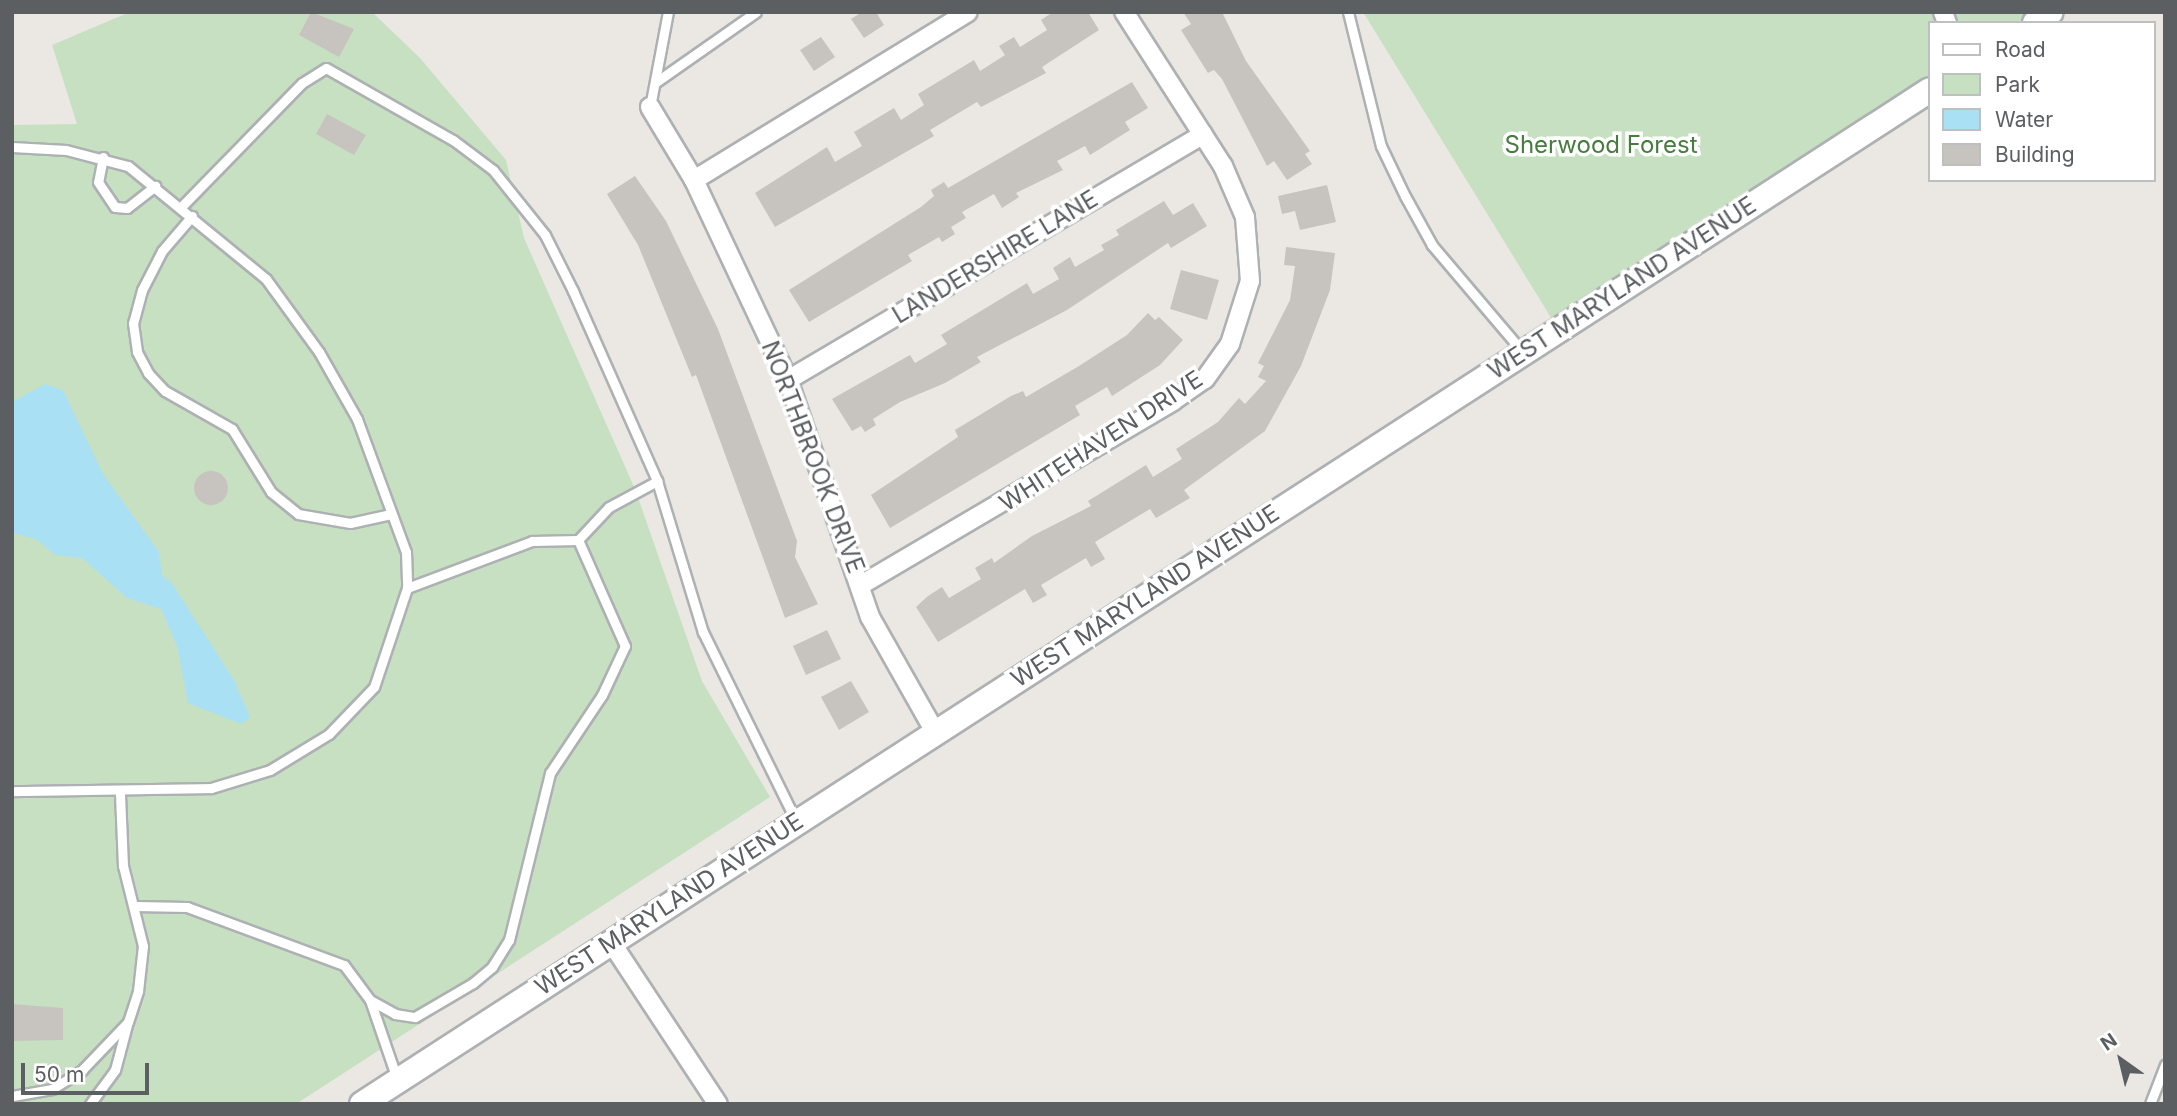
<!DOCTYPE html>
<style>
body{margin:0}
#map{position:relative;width:2177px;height:1116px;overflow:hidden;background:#ebe8e3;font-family:Inter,sans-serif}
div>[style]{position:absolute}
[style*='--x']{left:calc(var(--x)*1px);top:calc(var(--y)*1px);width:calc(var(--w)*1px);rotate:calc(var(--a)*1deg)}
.green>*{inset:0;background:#c7e0c2}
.water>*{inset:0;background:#aae0f4}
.building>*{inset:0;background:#c7c3bf}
.round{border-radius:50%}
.roads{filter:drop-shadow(2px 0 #aeb1b3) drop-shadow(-2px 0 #aeb1b3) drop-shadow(0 2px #aeb1b3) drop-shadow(0 -2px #aeb1b3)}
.lane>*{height:9px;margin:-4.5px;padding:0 4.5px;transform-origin:4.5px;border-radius:4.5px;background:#fff}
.street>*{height:18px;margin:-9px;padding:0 9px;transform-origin:9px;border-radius:9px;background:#fff}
.secondary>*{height:24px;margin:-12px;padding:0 12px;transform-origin:12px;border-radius:12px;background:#fff}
span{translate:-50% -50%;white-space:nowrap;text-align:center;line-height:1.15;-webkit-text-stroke:7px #fff;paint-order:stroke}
.park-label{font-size:24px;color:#467d3f}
.street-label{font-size:24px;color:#5b5f61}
.frame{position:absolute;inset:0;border:14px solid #5b5f61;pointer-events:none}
.legend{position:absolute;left:1928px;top:21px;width:228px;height:161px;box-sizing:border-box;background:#fff;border:2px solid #bdbfc0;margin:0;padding:9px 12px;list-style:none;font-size:21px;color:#5b5f61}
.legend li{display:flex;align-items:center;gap:14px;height:35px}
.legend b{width:35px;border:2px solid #bdbfc0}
.north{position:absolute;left:2086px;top:1025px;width:70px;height:70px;-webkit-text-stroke:5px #fff;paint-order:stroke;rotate:326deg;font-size:19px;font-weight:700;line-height:28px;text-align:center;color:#5b5f61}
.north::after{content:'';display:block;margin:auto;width:24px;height:32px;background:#5b5f61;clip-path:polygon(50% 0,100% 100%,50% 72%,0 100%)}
.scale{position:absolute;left:21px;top:1063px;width:128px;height:32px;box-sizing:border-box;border:4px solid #5b5f61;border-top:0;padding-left:9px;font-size:21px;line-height:24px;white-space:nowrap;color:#5b5f61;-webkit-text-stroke:5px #fff;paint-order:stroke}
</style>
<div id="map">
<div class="green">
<div style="clip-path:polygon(130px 12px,372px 12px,420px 58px,506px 160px,524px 238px,635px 489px,702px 681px,770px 797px,296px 1104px,12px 1104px,12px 125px,77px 124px,52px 45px)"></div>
<div style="clip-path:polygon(1363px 12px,2051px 12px,2035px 23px,1930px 23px,1930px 90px,1558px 329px)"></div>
</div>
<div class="water">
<div style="clip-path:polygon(45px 384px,63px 390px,103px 474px,159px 552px,162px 575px,171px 582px,234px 680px,250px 717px,241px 724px,188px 703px,177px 646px,161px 609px,127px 598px,82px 558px,55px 555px,36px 539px,12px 533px,12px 402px)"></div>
</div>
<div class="building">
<div style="clip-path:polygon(311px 12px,354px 29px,339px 57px,299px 35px)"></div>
<div style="clip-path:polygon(862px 12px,876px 12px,884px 25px,864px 38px,851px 19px)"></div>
<div style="clip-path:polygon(1053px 12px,1088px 12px,1099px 30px,1042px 67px,1046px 73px,981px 107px,977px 102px,930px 130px,934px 136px,775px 227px,755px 193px,827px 147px,835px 162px,862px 146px,854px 132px,894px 108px,901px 120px,924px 105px,918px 94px,974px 60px,980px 71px,1005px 55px,999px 46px,1014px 37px,1020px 47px,1047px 30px,1041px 20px)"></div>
<div style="clip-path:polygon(1183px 12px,1222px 12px,1246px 61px,1310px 151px,1305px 154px,1312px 164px,1287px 180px,1274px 161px,1267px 166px,1222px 79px,1214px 70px,1208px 73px,1181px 30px,1191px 24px)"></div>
<div style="clip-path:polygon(821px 37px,835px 57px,814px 71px,800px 50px)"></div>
<div style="clip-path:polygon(1132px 82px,1148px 108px,1125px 122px,1130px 130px,1090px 155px,1085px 146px,1057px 161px,1063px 170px,1016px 193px,1019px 197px,1002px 208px,994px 194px,962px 212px,966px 218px,951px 227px,955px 234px,942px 242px,939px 237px,908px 255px,912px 261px,809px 322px,789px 290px,921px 207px,934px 196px,931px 190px,944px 182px,948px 188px)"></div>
<div style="clip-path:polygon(327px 114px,366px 135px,354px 155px,316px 134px)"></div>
<div style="clip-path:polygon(635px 176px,666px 221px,718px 329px,797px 541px,795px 557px,818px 604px,785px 618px,696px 375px,692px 377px,638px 245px,607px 194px)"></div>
<div style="clip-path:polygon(1327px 185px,1336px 222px,1300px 230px,1295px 211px,1282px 214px,1278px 196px)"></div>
<div style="clip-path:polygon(1164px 201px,1173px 215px,1193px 203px,1207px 226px,1171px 248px,1168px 243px,1067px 310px,977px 357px,981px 362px,945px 383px,900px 402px,873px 419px,876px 425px,865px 432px,861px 426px,852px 431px,832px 399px,910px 355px,915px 363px,947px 344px,941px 335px,1027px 283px,1033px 294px,1059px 279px,1053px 268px,1070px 257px,1075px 267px,1104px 250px,1101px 245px,1119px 235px,1116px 230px)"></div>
<div style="clip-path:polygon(1286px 247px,1335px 253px,1330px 290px,1301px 366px,1265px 431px,1184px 490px,1190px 498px,1156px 518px,1150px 509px,1095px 542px,1105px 559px,1091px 567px,1086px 558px,1041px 585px,1047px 595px,1033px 603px,1025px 589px,938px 642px,916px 607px,928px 596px,942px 587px,949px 598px,981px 579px,975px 568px,992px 558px,994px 563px,1032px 536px,1091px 506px,1088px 501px,1146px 465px,1153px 477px,1182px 459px,1176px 449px,1218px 422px,1239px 398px,1245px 404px,1266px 381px,1258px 377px,1264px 366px,1258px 363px,1290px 300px,1295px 266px,1284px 265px)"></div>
<div style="clip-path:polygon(1181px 270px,1219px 280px,1207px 320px,1170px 309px)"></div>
<div style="clip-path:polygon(1148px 313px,1155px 320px,1159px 317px,1183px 340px,1160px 365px,1112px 396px,1107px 387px,1075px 406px,1080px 415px,890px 528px,871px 495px,958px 437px,955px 430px,1011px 396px,1023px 391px,1026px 397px,1079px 366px,1127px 335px)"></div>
<div class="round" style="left:194px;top:471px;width:34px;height:34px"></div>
<div style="clip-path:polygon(827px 630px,841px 659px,806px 675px,793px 646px)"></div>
<div style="clip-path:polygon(851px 681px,869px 712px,839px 730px,821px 697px)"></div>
<div style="clip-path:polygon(12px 1004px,63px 1008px,63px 1040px,12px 1041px)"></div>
</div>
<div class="roads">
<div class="lane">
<div style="--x:1348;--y:12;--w:138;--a:76.2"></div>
<div style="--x:1381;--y:146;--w:55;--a:64.4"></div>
<div style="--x:1405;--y:196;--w:56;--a:61.1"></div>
<div style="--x:1432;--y:245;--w:139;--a:49.7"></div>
<div style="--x:656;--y:82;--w:122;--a:-35"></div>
<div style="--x:650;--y:107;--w:97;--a:-79.3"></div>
<div style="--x:12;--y:147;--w:54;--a:3.2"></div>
<div style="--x:66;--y:150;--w:64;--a:14.5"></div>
<div style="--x:128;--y:166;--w:178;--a:39.3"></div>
<div style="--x:266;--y:279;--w:90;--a:54"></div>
<div style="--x:319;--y:352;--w:77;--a:60.4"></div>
<div style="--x:357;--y:419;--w:142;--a:69.8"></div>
<div style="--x:406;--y:552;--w:36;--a:88"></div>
<div style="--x:407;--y:588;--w:104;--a:108.4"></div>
<div style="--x:374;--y:687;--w:65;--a:133.8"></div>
<div style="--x:329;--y:734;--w:69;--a:148.6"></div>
<div style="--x:270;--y:770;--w:62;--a:163"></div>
<div style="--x:211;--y:788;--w:199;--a:179.1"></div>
<div style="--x:103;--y:157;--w:25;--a:101"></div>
<div style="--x:98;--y:182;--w:30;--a:56"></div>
<div style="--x:115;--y:207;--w:12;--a:5"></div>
<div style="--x:127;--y:208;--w:36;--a:-38"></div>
<div style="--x:181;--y:207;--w:173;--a:-45.7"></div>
<div style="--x:302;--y:83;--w:28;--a:-32"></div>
<div style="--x:326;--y:68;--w:146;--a:29.6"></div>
<div style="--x:453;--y:140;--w:50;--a:36.9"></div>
<div style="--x:493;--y:170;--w:83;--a:51.3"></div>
<div style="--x:545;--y:235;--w:63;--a:63.4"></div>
<div style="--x:573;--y:291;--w:208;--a:66.1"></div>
<div style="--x:657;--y:481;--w:158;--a:73.1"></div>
<div style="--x:703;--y:632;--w:211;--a:63.8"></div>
<div style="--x:192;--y:216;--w:46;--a:130.6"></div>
<div style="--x:162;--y:251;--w:44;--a:117.1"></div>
<div style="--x:142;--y:290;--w:34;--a:105"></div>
<div style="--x:133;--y:323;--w:29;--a:82"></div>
<div style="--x:137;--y:352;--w:24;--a:62"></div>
<div style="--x:148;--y:373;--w:25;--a:47"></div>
<div style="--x:165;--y:391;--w:77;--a:29.6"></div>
<div style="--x:232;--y:429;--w:74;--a:58.2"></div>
<div style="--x:271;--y:492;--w:35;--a:39"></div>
<div style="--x:298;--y:514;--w:53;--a:9.8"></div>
<div style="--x:350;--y:523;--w:42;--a:-12.4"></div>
<div style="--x:407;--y:588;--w:134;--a:-20.6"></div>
<div style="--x:532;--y:541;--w:46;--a:-1.2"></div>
<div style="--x:578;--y:540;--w:45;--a:-46.8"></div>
<div style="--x:609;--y:507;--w:55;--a:-28.4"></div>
<div style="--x:135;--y:906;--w:52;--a:1.1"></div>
<div style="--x:187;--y:907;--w:167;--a:20.3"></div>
<div style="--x:344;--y:965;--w:44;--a:53.4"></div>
<div style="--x:370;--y:1000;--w:83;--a:71.1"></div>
<div style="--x:370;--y:1000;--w:29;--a:29"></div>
<div style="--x:395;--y:1014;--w:20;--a:9"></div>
<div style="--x:415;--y:1017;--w:67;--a:-30.4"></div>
<div style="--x:473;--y:983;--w:25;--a:-40"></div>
<div style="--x:492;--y:967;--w:32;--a:-58"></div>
<div style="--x:509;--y:940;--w:172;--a:-76.2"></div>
<div style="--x:550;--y:773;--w:94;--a:-56.3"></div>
<div style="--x:602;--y:695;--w:54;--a:-64.9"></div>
<div style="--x:625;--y:646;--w:116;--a:-113.9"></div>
<div style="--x:12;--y:1096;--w:41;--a:-9.9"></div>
<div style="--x:52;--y:1089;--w:36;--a:-32"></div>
<div style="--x:82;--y:1070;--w:66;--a:-46.2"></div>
<div style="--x:128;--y:1022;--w:33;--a:-72"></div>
<div style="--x:138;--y:991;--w:45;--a:-83.7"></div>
<div style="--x:143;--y:946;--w:82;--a:-104"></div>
<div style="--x:123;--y:866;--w:73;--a:-92.4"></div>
<div style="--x:90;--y:1104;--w:42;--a:-53.7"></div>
<div style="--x:115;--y:1070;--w:47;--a:-75.1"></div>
<div style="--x:2150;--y:1104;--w:42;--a:-69"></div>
</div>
<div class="street">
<div style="--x:1943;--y:12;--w:12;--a:70"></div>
<div style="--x:650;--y:107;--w:85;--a:58.9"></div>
<div style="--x:694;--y:180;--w:221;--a:64.8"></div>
<div style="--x:788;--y:380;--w:251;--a:70.9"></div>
<div style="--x:870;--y:617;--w:132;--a:60.5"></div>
<div style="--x:694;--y:180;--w:321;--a:-31.5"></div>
<div style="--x:788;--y:380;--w:482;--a:-30.6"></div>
<div style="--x:861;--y:585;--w:362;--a:-30.5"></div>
<div style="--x:1173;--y:401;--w:39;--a:-35"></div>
<div style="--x:1205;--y:379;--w:43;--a:-54.5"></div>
<div style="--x:1230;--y:344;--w:66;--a:-72.4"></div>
<div style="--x:1250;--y:281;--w:64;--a:-94.5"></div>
<div style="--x:1245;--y:217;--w:56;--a:-113.3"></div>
<div style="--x:1223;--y:166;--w:183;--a:-122.7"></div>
<div style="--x:611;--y:942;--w:194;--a:56.6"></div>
</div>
<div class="secondary">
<div style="--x:2035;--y:23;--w:19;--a:-35"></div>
<div style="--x:362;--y:1104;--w:1867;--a:-32.89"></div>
</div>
</div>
<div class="park-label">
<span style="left:1601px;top:145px">Sherwood Forest</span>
</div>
<div class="street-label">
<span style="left:995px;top:257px;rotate:-31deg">LANDERSHIRE LANE</span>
<span style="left:1622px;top:288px;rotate:-33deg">WEST MARYLAND AVENUE</span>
<span style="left:1101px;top:441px;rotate:-33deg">WHITEHAVEN DRIVE</span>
<span style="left:813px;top:457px;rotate:69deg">NORTHBROOK DRIVE</span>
<span style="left:1145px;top:596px;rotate:-33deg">WEST MARYLAND AVENUE</span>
<span style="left:669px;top:904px;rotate:-33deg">WEST MARYLAND AVENUE</span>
</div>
<div class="frame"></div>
<ul class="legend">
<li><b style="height:9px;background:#fff"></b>Road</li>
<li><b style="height:19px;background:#c7e0c2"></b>Park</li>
<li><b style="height:19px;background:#aae0f4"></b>Water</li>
<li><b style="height:19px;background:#c7c3bf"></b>Building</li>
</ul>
<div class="north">N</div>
<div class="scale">50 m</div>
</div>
